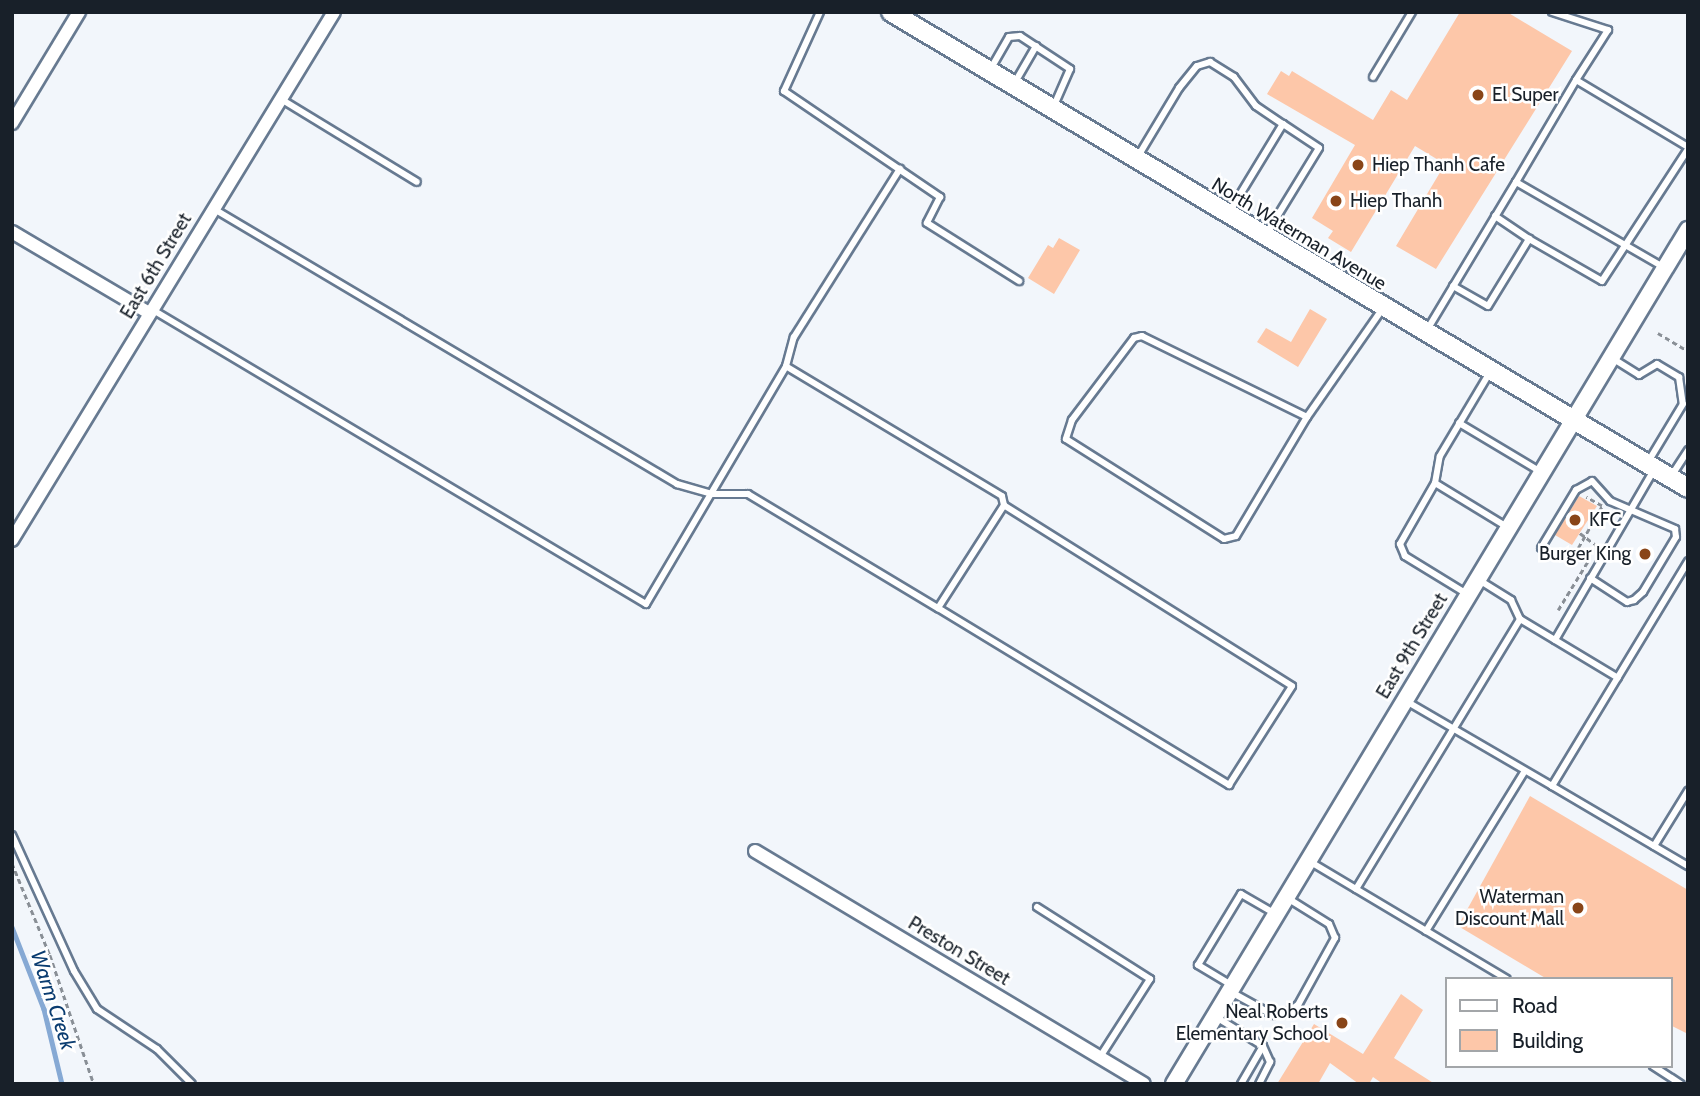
<!DOCTYPE html>
<style>
body{margin:0}
#map{position:relative;width:1700px;height:1096px;overflow:hidden;background:#f2f6fb;font-family:Cabin,sans-serif}
div>[style]{position:absolute}
[style*='--x']{left:calc(var(--x)*1px);top:calc(var(--y)*1px);width:calc(var(--w)*1px);rotate:calc(var(--a)*1deg)}
.stream>*{height:4.5px;margin:-2.25px;padding:0 2.25px;transform-origin:2.25px;border-radius:2.25px;background:#86a9d4}
.building>*{inset:0;background:#fdc7a9}
.path>*{height:2.5px;margin-top:-1.25px;transform-origin:0;background:repeating-linear-gradient(90deg,#898f96 0 5px,transparent 0 8.5px)}
.roads{filter:drop-shadow(2px 0 #677a91) drop-shadow(-2px 0 #677a91) drop-shadow(0 2px #677a91) drop-shadow(0 -2px #677a91)}
.lane>*{height:6px;margin:-3px;padding:0 3px;transform-origin:3px;border-radius:3px;background:#fff}
.street>*{height:12px;margin:-6px;padding:0 6px;transform-origin:6px;border-radius:6px;background:#fff}
.secondary>*{height:16px;margin:-8px;padding:0 8px;transform-origin:8px;border-radius:8px;background:#fff}
.primary>*{height:18px;margin:-9px;padding:0 9px;transform-origin:9px;border-radius:9px;background:#fff}
.dots>*{width:19px;height:19px;translate:-50% -50%;box-sizing:border-box;border:4px solid #fff;border-radius:50%}
span{translate:-50% -50%;white-space:nowrap;text-align:center;line-height:1.15;-webkit-text-stroke:5px #fff;paint-order:stroke}
.poi-label{font-size:19px;color:#182029}
.left{translate:0 -50%;text-align:left}
.right{translate:-100% -50%;text-align:right}
.street-label{font-size:19px;color:#182029}
.water-label{font-size:21px;color:#0a3c70;font-style:italic}
.frame{position:absolute;inset:0;border:14px solid #182029;pointer-events:none}
.legend{position:absolute;left:1445px;top:977px;width:228px;height:91px;box-sizing:border-box;background:#fff;border:2px solid #a3a6a9;margin:0;padding:9px 12px;list-style:none;font-size:21px;color:#182029}
.legend li{display:flex;align-items:center;gap:14px;height:35px}
.legend b{width:35px;border:2px solid #a3a6a9}
</style>
<div id="map">
<div class="stream">
<div style="--x:12;--y:927;--w:88;--a:68.7"></div>
<div style="--x:44;--y:1009;--w:77;--a:76.5"></div>
</div>
<div class="building">
<div style="clip-path:polygon(1460px 12px,1507px 12px,1572px 51px,1436px 269px,1396px 246px,1445px 164px,1415px 146px,1351px 252px,1328px 238px,1333px 231px,1312px 218px,1355px 145px,1267px 94px,1281px 71px,1289px 76px,1292px 71px,1373px 120px,1391px 90px,1407px 100px)"></div>
<div style="clip-path:polygon(1059px 238px,1080px 250px,1054px 294px,1028px 278px,1048px 245px,1053px 248px)"></div>
<div style="clip-path:polygon(1310px 309px,1327px 319px,1298px 367px,1257px 342px,1266px 328px,1291px 342px)"></div>
<div style="clip-path:polygon(1579px 496px,1597px 506px,1572px 545px,1555px 535px)"></div>
<div style="clip-path:polygon(1530px 796px,1688px 890px,1688px 1034px,1670px 1025px,1670px 979px,1547px 979px,1458px 926px)"></div>
<div style="clip-path:polygon(1401px 994px,1423px 1010px,1394px 1058px,1435px 1084px,1383px 1084px,1373px 1077px,1369px 1084px,1359px 1084px,1330px 1063px,1318px 1084px,1277px 1084px,1314px 1024px,1363px 1054px)"></div>
</div>
<div class="path">
<div style="--x:1658;--y:333;--w:35;--a:31"></div>
<div style="--x:1580;--y:533;--w:21;--a:37"></div>
<div style="--x:1578;--y:548;--w:48;--a:-60.3"></div>
<div style="--x:1602;--y:506;--w:18;--a:-151"></div>
<div style="--x:1558;--y:610;--w:57;--a:-58.5"></div>
<div style="--x:12;--y:863;--w:100;--a:67.6"></div>
<div style="--x:50;--y:955;--w:136;--a:71.2"></div>
</div>
<div class="roads">
<div class="lane">
<div style="--x:820;--y:12;--w:87;--a:114.5"></div>
<div style="--x:784;--y:91;--w:189;--a:34.2"></div>
<div style="--x:940;--y:197;--w:29;--a:117"></div>
<div style="--x:927;--y:223;--w:109;--a:32.2"></div>
<div style="--x:1552;--y:12;--w:59;--a:17.8"></div>
<div style="--x:1608;--y:30;--w:59;--a:122.6"></div>
<div style="--x:990;--y:70;--w:38;--a:-60"></div>
<div style="--x:1009;--y:37;--w:11;--a:-5"></div>
<div style="--x:1020;--y:36;--w:60;--a:33.4"></div>
<div style="--x:1070;--y:69;--w:43;--a:113.6"></div>
<div style="--x:1373;--y:77;--w:76;--a:-59"></div>
<div style="--x:1014;--y:84;--w:44;--a:-59.9"></div>
<div style="--x:281;--y:99;--w:159;--a:31.4"></div>
<div style="--x:1137;--y:158;--w:82;--a:-59"></div>
<div style="--x:1179;--y:88;--w:28;--a:-51"></div>
<div style="--x:1197;--y:66;--w:14;--a:-17"></div>
<div style="--x:1210;--y:62;--w:28;--a:32"></div>
<div style="--x:1234;--y:77;--w:36;--a:53"></div>
<div style="--x:1256;--y:106;--w:32;--a:34"></div>
<div style="--x:1516;--y:182;--w:118;--a:-59.5"></div>
<div style="--x:1576;--y:80;--w:131;--a:30.9"></div>
<div style="--x:214;--y:209;--w:539;--a:30.71"></div>
<div style="--x:677;--y:484;--w:36;--a:16"></div>
<div style="--x:712;--y:494;--w:36;--a:0"></div>
<div style="--x:748;--y:494;--w:222;--a:31"></div>
<div style="--x:938;--y:608;--w:122;--a:-57.3"></div>
<div style="--x:1004;--y:505;--w:9;--a:-103"></div>
<div style="--x:1002;--y:496;--w:252;--a:-149"></div>
<div style="--x:1230;--y:211;--w:102;--a:-58.7"></div>
<div style="--x:1283;--y:124;--w:43;--a:33.7"></div>
<div style="--x:1319;--y:148;--w:100;--a:121.5"></div>
<div style="--x:1495;--y:216;--w:41;--a:34.1"></div>
<div style="--x:1453;--y:286;--w:40;--a:29.7"></div>
<div style="--x:1488;--y:306;--w:79;--a:-58.5"></div>
<div style="--x:1529;--y:239;--w:84;--a:29.9"></div>
<div style="--x:1602;--y:281;--w:158;--a:-56.9"></div>
<div style="--x:153;--y:310;--w:574;--a:30.81"></div>
<div style="--x:646;--y:604;--w:276;--a:-59.5"></div>
<div style="--x:786;--y:366;--w:30;--a:-75"></div>
<div style="--x:794;--y:337;--w:199;--a:-57.8"></div>
<div style="--x:1427;--y:330;--w:173;--a:-59"></div>
<div style="--x:1516;--y:182;--w:170;--a:30"></div>
<div style="--x:1612;--y:358;--w:32;--a:32"></div>
<div style="--x:1639;--y:375;--w:21;--a:-31"></div>
<div style="--x:1657;--y:364;--w:26;--a:31"></div>
<div style="--x:1679;--y:377;--w:27;--a:82"></div>
<div style="--x:1683;--y:404;--w:68;--a:121.1"></div>
<div style="--x:1307;--y:417;--w:184;--a:-153.9"></div>
<div style="--x:1142;--y:336;--w:8;--a:166"></div>
<div style="--x:1134;--y:338;--w:103;--a:127.1"></div>
<div style="--x:1072;--y:420;--w:20;--a:108"></div>
<div style="--x:1066;--y:439;--w:187;--a:32.3"></div>
<div style="--x:1224;--y:539;--w:12;--a:-14"></div>
<div style="--x:1236;--y:536;--w:139;--a:-59.2"></div>
<div style="--x:1307;--y:417;--w:133;--a:-55.1"></div>
<div style="--x:1459;--y:423;--w:96;--a:30.9"></div>
<div style="--x:1672;--y:475;--w:30;--a:-57"></div>
<div style="--x:1435;--y:483;--w:84;--a:31.4"></div>
<div style="--x:1541;--y:548;--w:68;--a:-58.9"></div>
<div style="--x:1576;--y:490;--w:18;--a:-29"></div>
<div style="--x:1592;--y:481;--w:27;--a:48"></div>
<div style="--x:1610;--y:501;--w:71;--a:23.3"></div>
<div style="--x:1675;--y:529;--w:8;--a:83"></div>
<div style="--x:1676;--y:537;--w:64;--a:121"></div>
<div style="--x:1643;--y:592;--w:12;--a:138"></div>
<div style="--x:1634;--y:600;--w:7;--a:164"></div>
<div style="--x:1627;--y:602;--w:44;--a:-147"></div>
<div style="--x:1479;--y:580;--w:38;--a:32"></div>
<div style="--x:1511;--y:600;--w:21;--a:65"></div>
<div style="--x:1520;--y:619;--w:114;--a:31"></div>
<div style="--x:1467;--y:594;--w:73;--a:-148.5"></div>
<div style="--x:1405;--y:556;--w:13;--a:-113"></div>
<div style="--x:1400;--y:544;--w:70;--a:-60.2"></div>
<div style="--x:1435;--y:483;--w:27;--a:-80"></div>
<div style="--x:1440;--y:456;--w:98;--a:-59.2"></div>
<div style="--x:938;--y:608;--w:341;--a:31.3"></div>
<div style="--x:1229;--y:785;--w:117;--a:-57.5"></div>
<div style="--x:1292;--y:686;--w:340;--a:-147.9"></div>
<div style="--x:1555;--y:640;--w:197;--a:-59.8"></div>
<div style="--x:1406;--y:701;--w:169;--a:30.2"></div>
<div style="--x:1552;--y:786;--w:263;--a:-58.8"></div>
<div style="--x:1552;--y:786;--w:158;--a:30.5"></div>
<div style="--x:12;--y:835;--w:149;--a:65.5"></div>
<div style="--x:74;--y:971;--w:44;--a:58.8"></div>
<div style="--x:97;--y:1009;--w:72;--a:33.7"></div>
<div style="--x:157;--y:1049;--w:49;--a:45"></div>
<div style="--x:1654;--y:846;--w:65;--a:-58.3"></div>
<div style="--x:1309;--y:861;--w:230;--a:30.8"></div>
<div style="--x:1356;--y:889;--w:316;--a:-58.7"></div>
<div style="--x:1037;--y:907;--w:134;--a:32.5"></div>
<div style="--x:1150;--y:979;--w:93;--a:122.7"></div>
<div style="--x:1426;--y:931;--w:188;--a:-58.3"></div>
<div style="--x:1233;--y:986;--w:41;--a:-149"></div>
<div style="--x:1198;--y:965;--w:83;--a:-58.8"></div>
<div style="--x:1241;--y:894;--w:38;--a:30"></div>
<div style="--x:1231;--y:992;--w:48;--a:28.7"></div>
<div style="--x:1273;--y:1015;--w:12;--a:-5"></div>
<div style="--x:1285;--y:1014;--w:16;--a:-35"></div>
<div style="--x:1298;--y:1005;--w:77;--a:-61.1"></div>
<div style="--x:1335;--y:938;--w:15;--a:-113"></div>
<div style="--x:1329;--y:924;--w:47;--a:-148"></div>
<div style="--x:1216;--y:1017;--w:55;--a:31.7"></div>
<div style="--x:1263;--y:1046;--w:44;--a:120.1"></div>
<div style="--x:1653;--y:1066;--w:33;--a:33"></div>
<div style="--x:1259;--y:1084;--w:25;--a:-63"></div>
<div style="--x:1270;--y:1062;--w:17;--a:-114"></div>
</div>
<div class="street">
<div style="--x:12;--y:123;--w:130;--a:-58.9"></div>
<div style="--x:12;--y:232;--w:159;--a:30.6"></div>
<div style="--x:12;--y:540;--w:618;--a:-58.62"></div>
<div style="--x:755;--y:851;--w:453;--a:30.9"></div>
</div>
<div class="secondary">
<div style="--x:1174;--y:1084;--w:997;--a:-58.96"></div>
</div>
<div class="primary">
<div style="--x:891;--y:12;--w:928;--a:30.85"></div>
</div>
</div>
<div class="dots">
<div style="left:1478px;top:95px;background:#894518"></div>
<div style="left:1358px;top:165px;background:#894518"></div>
<div style="left:1336px;top:201px;background:#894518"></div>
<div style="left:1575px;top:520px;background:#894518"></div>
<div style="left:1645px;top:554px;background:#894518"></div>
<div style="left:1578px;top:908px;background:#894518"></div>
<div style="left:1342px;top:1023px;background:#894518"></div>
</div>
<div class="poi-label">
<span class="left" style="left:1492px;top:95px">El Super</span>
<span class="left" style="left:1372px;top:165px">Hiep Thanh Cafe</span>
<span class="left" style="left:1350px;top:201px">Hiep Thanh</span>
<span class="left" style="left:1589px;top:520px">KFC</span>
<span class="right" style="left:1631px;top:554px">Burger King</span>
<span class="right" style="left:1564px;top:908px">Waterman<br>Discount Mall</span>
<span class="right" style="left:1328px;top:1023px">Neal Roberts<br>Elementary School</span>
</div>
<div class="street-label">
<span style="left:1299px;top:234px;rotate:31deg">North Waterman Avenue</span>
<span style="left:156px;top:266px;rotate:-59deg">East 6th Street</span>
<span style="left:1412px;top:646px;rotate:-59deg">East 9th Street</span>
<span style="left:959px;top:951px;rotate:31deg">Preston Street</span>
</div>
<div class="water-label">
<span style="left:53px;top:1000px;rotate:72deg">Warm Creek</span>
</div>
<div class="frame"></div>
<ul class="legend">
<li><b style="height:9px;background:#fff"></b>Road</li>
<li><b style="height:19px;background:#fdc7a9"></b>Building</li>
</ul>
</div>
